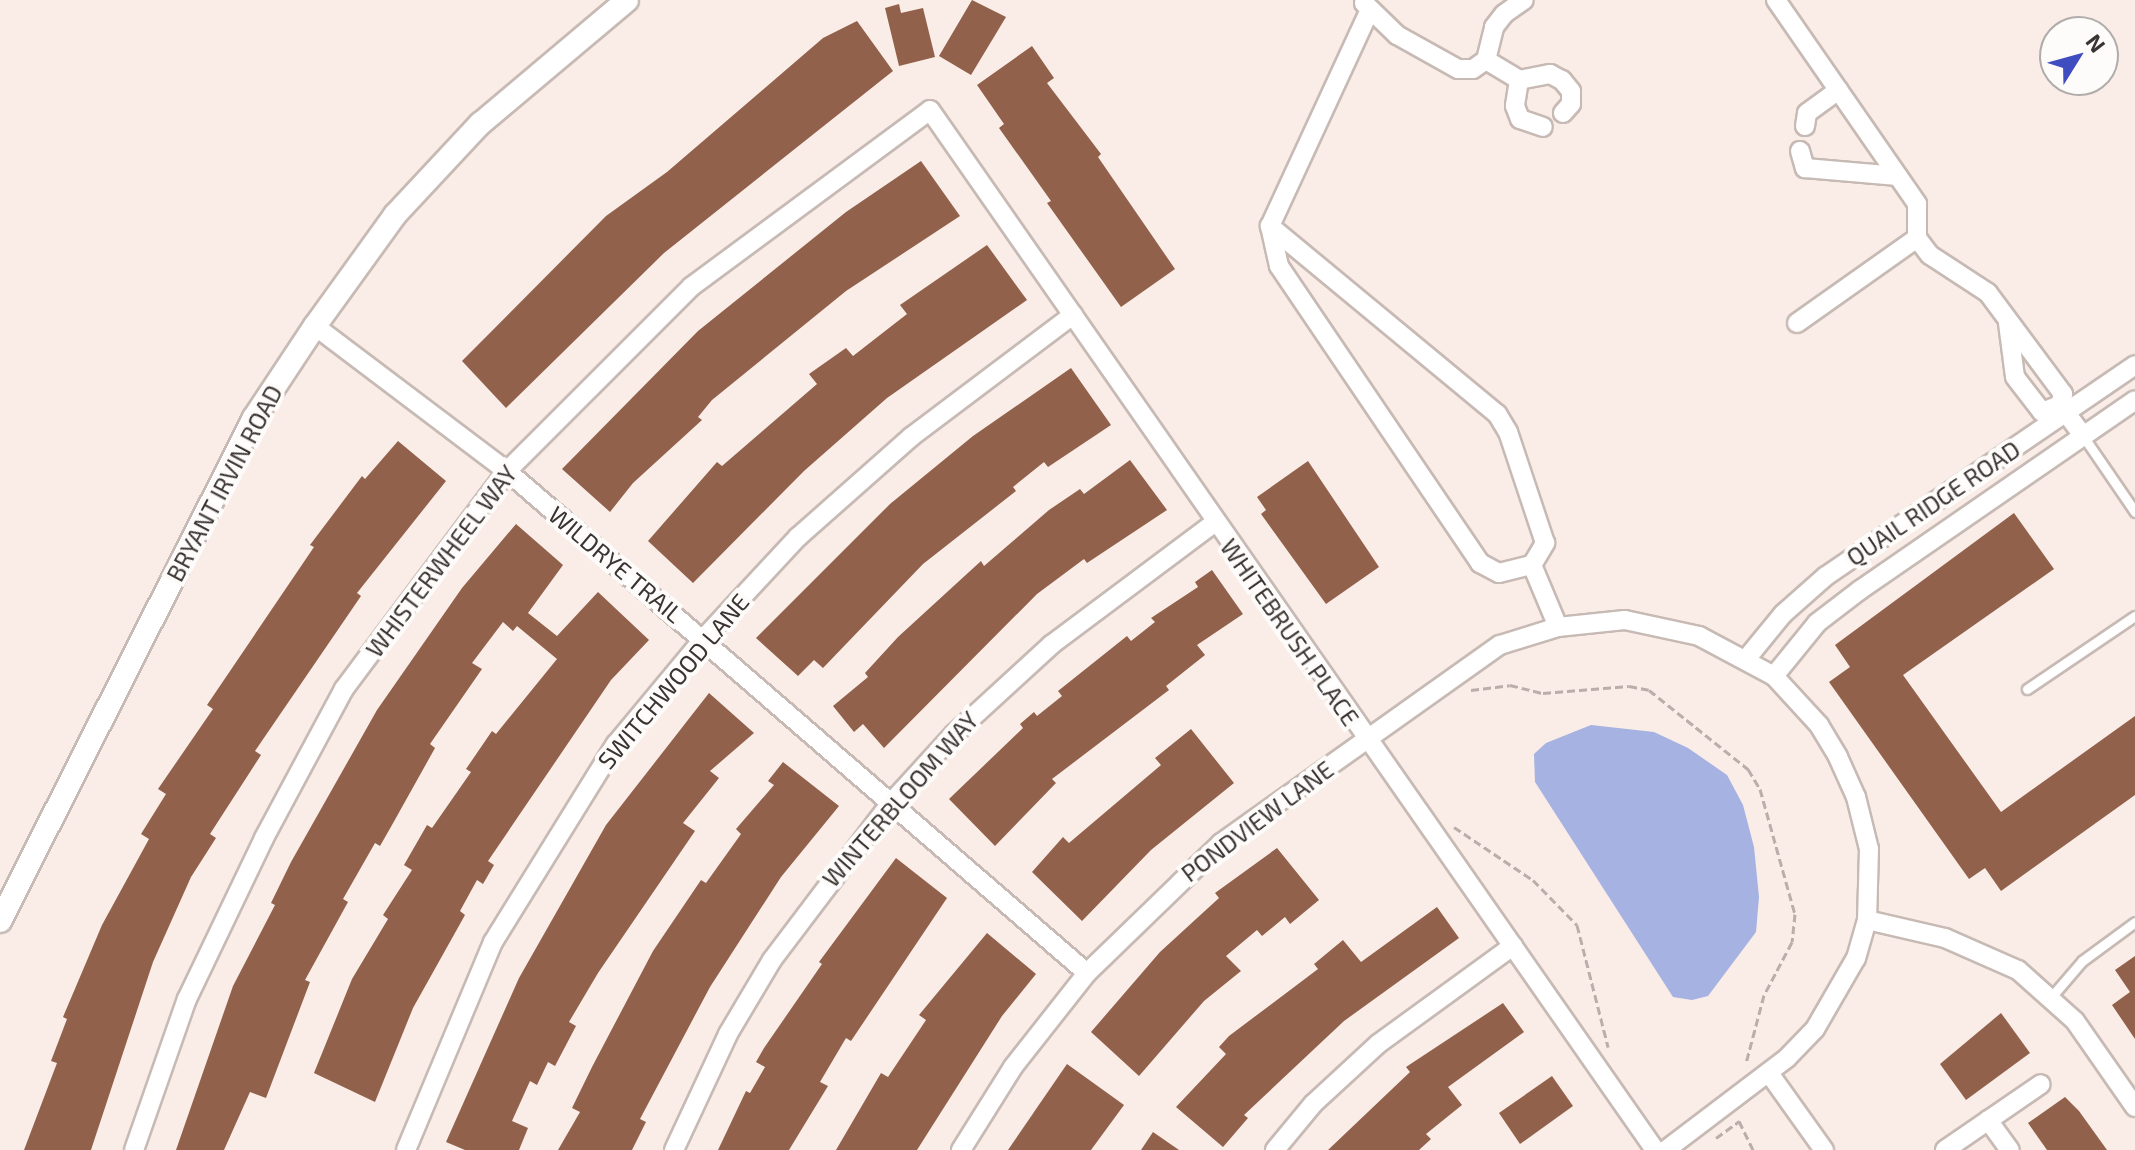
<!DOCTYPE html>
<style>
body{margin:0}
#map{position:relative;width:2135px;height:1150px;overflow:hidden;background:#faece6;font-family:"Exo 2",sans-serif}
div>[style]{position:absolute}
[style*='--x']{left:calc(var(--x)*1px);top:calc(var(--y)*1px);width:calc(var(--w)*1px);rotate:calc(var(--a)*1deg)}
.water>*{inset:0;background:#a5b2e2}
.building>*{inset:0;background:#91614c}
.path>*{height:3px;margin-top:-1.5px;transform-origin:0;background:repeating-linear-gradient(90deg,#b9aea9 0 8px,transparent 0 12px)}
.roads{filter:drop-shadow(2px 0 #c7bab4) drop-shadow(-2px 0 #c7bab4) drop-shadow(0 2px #c7bab4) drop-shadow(0 -2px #c7bab4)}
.service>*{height:9px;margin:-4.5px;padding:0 4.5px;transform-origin:4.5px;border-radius:4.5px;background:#fff}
.minor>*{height:18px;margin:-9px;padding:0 9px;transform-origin:9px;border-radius:9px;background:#fff}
.tertiary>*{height:22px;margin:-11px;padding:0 11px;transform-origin:11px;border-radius:11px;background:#fff}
span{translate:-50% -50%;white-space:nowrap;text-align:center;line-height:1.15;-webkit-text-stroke:8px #fefcfa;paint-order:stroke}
.street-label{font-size:24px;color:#393431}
.north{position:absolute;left:2039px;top:16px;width:80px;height:80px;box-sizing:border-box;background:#fefcfa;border:2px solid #afacaa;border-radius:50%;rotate:53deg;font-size:22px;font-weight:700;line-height:32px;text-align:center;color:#393431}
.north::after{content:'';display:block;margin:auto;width:28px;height:36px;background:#3f4dc1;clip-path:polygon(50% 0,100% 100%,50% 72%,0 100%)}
</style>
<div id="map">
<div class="water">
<div style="clip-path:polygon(1591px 725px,1654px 732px,1688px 748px,1727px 775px,1743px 805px,1754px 847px,1759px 897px,1756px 932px,1708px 996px,1692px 1000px,1673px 997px,1535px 782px,1534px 754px,1546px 743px)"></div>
</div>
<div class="building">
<div style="clip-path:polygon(972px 0,1006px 17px,971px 75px,939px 56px)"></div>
<div style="clip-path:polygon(899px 4px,901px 13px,923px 8px,935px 57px,899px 66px,885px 8px)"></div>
<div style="clip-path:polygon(857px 21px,893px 71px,664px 253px,506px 408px,462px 361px,606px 216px,667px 172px,823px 38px)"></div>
<div style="clip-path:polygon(1032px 46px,1054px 78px,1047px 83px,1101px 154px,1098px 157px,1175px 269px,1121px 307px,1047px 203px,1051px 201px,999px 128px,1004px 124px,977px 85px)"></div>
<div style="clip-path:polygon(921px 161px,960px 216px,846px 291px,712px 400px,698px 417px,702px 420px,633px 483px,610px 512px,562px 469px,698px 331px,846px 212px)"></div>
<div style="clip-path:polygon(987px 245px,1027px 300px,887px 398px,804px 471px,693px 583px,648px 541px,717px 462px,722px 466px,817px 384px,809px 374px,846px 348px,853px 356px,907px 314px,900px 305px)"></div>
<div style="clip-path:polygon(1071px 368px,1111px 425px,1048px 467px,1044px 462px,1013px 487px,1016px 491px,923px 564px,823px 668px,814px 660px,798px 676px,756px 638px,890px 504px,973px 436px)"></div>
<div style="clip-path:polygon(398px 441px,446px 481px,357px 593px,361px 596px,255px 751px,261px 755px,210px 834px,216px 838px,191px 877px,153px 962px,91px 1150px,24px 1150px,57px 1063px,51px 1061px,67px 1019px,63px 1017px,102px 925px,149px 839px,141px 834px,166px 794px,158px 789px,213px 709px,207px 705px,314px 547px,310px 545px,362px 476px,365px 479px)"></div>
<div style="clip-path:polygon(1130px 460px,1167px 510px,1087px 563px,1084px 559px,1037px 594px,884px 748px,863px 724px,854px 732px,833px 706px,868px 677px,865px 673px,898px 637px,981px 561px,984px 566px,1049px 510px,1080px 489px,1084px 494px)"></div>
<div style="clip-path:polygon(1308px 461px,1379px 567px,1326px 604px,1261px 514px,1266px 510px,1257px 497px)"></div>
<div style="clip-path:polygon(2014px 513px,2054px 569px,1903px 675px,2001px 812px,2135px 716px,2135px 795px,2001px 891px,1985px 868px,1969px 879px,1829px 682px,1850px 667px,1835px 645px)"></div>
<div style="clip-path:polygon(516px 524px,563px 565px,528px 613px,557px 636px,598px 592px,649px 640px,611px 680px,488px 861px,494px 865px,483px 884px,477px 880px,460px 911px,465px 915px,413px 1008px,375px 1102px,314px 1073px,352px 979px,388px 919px,383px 915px,412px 870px,404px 865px,427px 825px,432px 828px,471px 772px,466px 769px,492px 731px,496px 734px,557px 659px,517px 626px,513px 631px,503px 622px,472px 663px,482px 669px,430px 744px,435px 748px,392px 825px,380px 846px,375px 843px,343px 899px,348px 902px,305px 980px,310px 982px,266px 1098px,250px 1092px,224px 1150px,176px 1150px,233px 986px,275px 905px,271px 903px,291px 862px,377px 710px,462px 588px)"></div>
<div style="clip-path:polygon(1212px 570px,1243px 614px,1197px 645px,1205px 655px,1166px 686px,1169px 690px,1052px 779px,1056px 783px,995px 846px,949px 799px,1023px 728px,1020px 724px,1034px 712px,1037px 716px,1062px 696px,1058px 691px,1127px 636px,1131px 641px,1155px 622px,1151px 618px,1198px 587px,1195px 582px)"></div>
<div style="clip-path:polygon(709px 693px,754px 733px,710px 771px,719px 778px,683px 823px,695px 831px,598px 973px,569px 1022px,576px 1026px,555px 1066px,548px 1062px,537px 1085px,530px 1081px,512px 1121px,528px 1128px,519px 1150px,465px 1150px,446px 1142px,519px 978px,606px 825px)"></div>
<div style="clip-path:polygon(1191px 729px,1234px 783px,1151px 850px,1082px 921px,1032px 872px,1063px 837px,1069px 843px,1161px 765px,1155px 758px)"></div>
<div style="clip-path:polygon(783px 762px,839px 806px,781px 877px,710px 987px,640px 1119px,646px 1122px,632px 1150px,558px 1150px,580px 1112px,572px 1108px,592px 1067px,653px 951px,701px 880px,706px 883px,741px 834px,736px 829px,774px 785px,768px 781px)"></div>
<div style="clip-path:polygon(1277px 848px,1319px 900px,1290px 924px,1285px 917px,1262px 936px,1257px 930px,1226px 956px,1241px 971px,1204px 1001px,1139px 1076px,1091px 1032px,1160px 952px,1219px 898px,1215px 893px)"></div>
<div style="clip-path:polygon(896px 858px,947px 898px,851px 1041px,846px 1038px,820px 1082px,828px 1086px,789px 1150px,718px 1150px,746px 1091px,750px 1093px,765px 1067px,756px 1062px,764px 1048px,822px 964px,819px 962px)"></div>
<div style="clip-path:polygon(1437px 907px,1459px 938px,1344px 1021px,1244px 1115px,1248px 1118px,1223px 1147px,1176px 1107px,1226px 1054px,1219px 1047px,1229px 1036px,1318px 969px,1314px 964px,1343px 940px,1361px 962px)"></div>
<div style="clip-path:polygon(987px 933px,1036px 974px,1002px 1016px,917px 1150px,836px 1150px,881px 1073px,888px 1077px,926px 1020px,919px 1015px)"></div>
<div style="clip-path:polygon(2135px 956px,2135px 1039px,2112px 1005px,2130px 992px,2115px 970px)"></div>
<div style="clip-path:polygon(1503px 1003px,1524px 1032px,1448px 1087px,1462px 1105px,1426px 1134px,1431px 1139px,1419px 1150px,1328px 1150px,1410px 1072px,1406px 1067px)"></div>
<div style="clip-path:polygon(2001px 1013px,2030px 1053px,1966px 1100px,1940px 1064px)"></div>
<div style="clip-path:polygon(1067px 1064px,1124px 1105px,1091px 1150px,1008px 1150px)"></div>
<div style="clip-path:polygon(1552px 1076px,1573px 1106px,1520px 1144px,1499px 1113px)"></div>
<div style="clip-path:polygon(2065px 1097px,2079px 1111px,2107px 1150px,2047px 1150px,2028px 1123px)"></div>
<div style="clip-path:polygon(1153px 1132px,1179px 1150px,1141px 1150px)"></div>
</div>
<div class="path">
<div style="--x:1471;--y:690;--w:39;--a:-7"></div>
<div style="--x:1510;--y:685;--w:34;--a:14"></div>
<div style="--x:1543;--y:693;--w:86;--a:-4.7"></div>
<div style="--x:1629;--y:686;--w:20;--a:11"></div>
<div style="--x:1649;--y:690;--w:127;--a:38.6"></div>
<div style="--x:1748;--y:769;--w:23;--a:59"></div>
<div style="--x:1760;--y:789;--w:130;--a:74.4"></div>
<div style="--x:1795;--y:914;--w:28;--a:96"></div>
<div style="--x:1792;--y:942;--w:60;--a:117.8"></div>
<div style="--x:1764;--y:995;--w:70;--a:104.8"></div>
<div style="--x:1454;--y:827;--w:95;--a:33.9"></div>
<div style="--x:1533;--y:880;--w:63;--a:45.6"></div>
<div style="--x:1577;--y:925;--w:126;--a:75.7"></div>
<div style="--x:1716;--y:1138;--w:29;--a:-36"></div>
<div style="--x:1739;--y:1121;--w:32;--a:64"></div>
</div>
<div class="roads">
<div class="service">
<div style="--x:2083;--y:436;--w:92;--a:55.6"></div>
<div style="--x:2027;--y:689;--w:130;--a:-34.1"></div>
<div style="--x:2052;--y:996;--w:46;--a:-49.4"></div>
<div style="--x:2082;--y:961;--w:66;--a:-36.3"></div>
</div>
<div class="minor">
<div style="--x:1776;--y:0;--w:248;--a:55.3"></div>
<div style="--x:1917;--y:204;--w:34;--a:90"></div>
<div style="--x:1917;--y:238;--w:21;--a:53"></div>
<div style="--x:1930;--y:255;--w:69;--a:33.2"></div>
<div style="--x:1988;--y:293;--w:126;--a:53.4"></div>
<div style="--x:2063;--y:394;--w:11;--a:105"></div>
<div style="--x:2060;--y:405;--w:39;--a:53"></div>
<div style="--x:1364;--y:3;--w:46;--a:44.1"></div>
<div style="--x:1397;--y:35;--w:70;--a:29.1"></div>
<div style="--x:1458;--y:69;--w:15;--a:0"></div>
<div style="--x:1473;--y:69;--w:16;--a:-35"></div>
<div style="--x:1486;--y:60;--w:34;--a:-76"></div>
<div style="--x:1494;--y:27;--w:16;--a:-52"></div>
<div style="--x:1504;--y:14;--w:24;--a:-35"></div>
<div style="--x:1486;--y:60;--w:39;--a:31"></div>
<div style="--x:1519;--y:80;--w:26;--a:99"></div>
<div style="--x:1515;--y:106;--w:14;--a:69"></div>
<div style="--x:1520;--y:119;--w:24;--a:19"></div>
<div style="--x:1519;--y:80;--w:32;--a:-11"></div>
<div style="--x:1550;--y:74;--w:13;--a:27"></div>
<div style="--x:1562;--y:80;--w:14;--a:51"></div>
<div style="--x:1571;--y:91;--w:13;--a:90"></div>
<div style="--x:1571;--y:104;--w:12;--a:132"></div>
<div style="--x:1805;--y:126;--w:13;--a:-81"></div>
<div style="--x:1807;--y:113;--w:39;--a:-36"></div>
<div style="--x:1800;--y:151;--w:18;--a:74"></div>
<div style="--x:1805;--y:168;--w:93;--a:4.9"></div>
<div style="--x:1270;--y:226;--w:41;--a:77.3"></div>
<div style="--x:1279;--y:266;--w:359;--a:55.9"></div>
<div style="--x:1480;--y:563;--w:21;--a:28"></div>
<div style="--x:1499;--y:573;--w:34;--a:-14"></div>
<div style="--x:1532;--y:565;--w:26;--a:-59"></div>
<div style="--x:1545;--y:543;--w:117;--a:-108.4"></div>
<div style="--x:1508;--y:432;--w:21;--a:-121"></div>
<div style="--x:1497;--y:414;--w:295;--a:-140.4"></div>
<div style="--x:1270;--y:226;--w:238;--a:-65.2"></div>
<div style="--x:1797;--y:323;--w:147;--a:-35.3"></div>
<div style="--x:2008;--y:323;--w:54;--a:82.6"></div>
<div style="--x:2015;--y:377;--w:44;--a:52.4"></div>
<div style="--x:2042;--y:412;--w:19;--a:-21"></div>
<div style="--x:315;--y:326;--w:241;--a:37.1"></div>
<div style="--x:507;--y:471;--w:767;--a:40.88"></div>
<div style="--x:1532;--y:565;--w:67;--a:67.2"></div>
<div style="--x:1747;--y:658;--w:57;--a:-50.7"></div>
<div style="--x:1783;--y:614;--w:57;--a:-41.5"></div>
<div style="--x:1826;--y:576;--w:374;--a:-34.3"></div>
<div style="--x:1774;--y:676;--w:68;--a:-50.9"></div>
<div style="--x:1817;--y:623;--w:54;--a:-37.5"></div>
<div style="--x:1860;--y:590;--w:334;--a:-34.6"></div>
<div style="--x:1867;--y:920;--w:80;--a:13"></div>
<div style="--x:1945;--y:938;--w:80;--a:23.7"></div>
<div style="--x:2018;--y:970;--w:76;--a:41.8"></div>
<div style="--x:2075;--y:1021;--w:105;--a:55.1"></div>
<div style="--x:1769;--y:1073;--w:95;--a:54.5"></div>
<div style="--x:1988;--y:1120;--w:37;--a:54"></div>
<div style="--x:134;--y:1150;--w:160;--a:-70.7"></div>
<div style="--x:187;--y:999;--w:178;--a:-64.4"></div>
<div style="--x:264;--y:838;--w:169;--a:-61.8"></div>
<div style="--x:344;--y:689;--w:272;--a:-53.2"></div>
<div style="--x:507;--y:471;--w:260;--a:-45"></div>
<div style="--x:691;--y:287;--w:297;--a:-36.5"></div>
<div style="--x:930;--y:110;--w:1268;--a:55.12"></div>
<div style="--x:406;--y:1150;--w:225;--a:-67.3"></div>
<div style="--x:493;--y:942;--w:233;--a:-58.2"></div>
<div style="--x:616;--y:744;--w:138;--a:-50.3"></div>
<div style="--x:704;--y:638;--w:138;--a:-47.1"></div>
<div style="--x:798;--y:537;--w:151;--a:-41.5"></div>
<div style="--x:911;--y:437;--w:203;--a:-37"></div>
<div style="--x:674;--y:1150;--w:128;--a:-65"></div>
<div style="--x:728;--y:1034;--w:86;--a:-59.3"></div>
<div style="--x:772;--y:960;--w:196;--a:-52.9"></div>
<div style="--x:890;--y:804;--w:95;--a:-47.6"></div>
<div style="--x:954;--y:734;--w:132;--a:-42.5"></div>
<div style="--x:1051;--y:645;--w:204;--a:-36.8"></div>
<div style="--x:961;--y:1150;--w:98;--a:-57.9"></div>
<div style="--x:1013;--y:1067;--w:120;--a:-51.8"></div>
<div style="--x:1087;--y:973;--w:187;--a:-44.1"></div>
<div style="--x:1221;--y:843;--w:342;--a:-35.4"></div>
<div style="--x:1500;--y:645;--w:61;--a:-17.2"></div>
<div style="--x:1558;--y:627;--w:67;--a:-6"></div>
<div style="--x:1625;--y:620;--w:76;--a:12.2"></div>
<div style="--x:1699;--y:636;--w:85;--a:28.1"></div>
<div style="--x:1774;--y:676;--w:67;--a:47.4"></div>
<div style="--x:1819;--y:725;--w:37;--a:59"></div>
<div style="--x:1838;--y:757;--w:44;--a:65.8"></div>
<div style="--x:1856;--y:797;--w:54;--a:76"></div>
<div style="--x:1869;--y:849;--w:71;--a:91.6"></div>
<div style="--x:1867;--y:920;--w:40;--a:106"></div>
<div style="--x:1856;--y:958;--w:82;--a:120"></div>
<div style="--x:1815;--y:1029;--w:40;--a:134"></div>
<div style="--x:1787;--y:1058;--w:152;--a:142.8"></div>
<div style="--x:1275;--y:1150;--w:60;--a:-50.4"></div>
<div style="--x:1313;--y:1104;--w:88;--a:-42.7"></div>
<div style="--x:1378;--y:1044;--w:167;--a:-36"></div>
<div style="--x:1945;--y:1150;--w:116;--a:-34.5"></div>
</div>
<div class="tertiary">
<div style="--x:0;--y:921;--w:563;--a:-63.21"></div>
<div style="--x:254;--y:418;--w:110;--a:-56.5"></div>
<div style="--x:315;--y:326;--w:137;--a:-54.2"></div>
<div style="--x:395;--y:215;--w:125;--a:-47"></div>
<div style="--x:480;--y:124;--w:192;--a:-40.1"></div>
</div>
</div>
<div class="street-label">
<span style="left:224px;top:483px;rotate:-62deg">BRYANT IRVIN ROAD</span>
<span style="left:1933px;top:503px;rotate:-34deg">QUAIL RIDGE ROAD</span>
<span style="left:441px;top:561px;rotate:-53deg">WHISTERWHEEL WAY</span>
<span style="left:616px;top:564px;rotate:40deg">WILDRYE TRAIL</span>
<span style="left:1290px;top:632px;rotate:55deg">WHITEBRUSH PLACE</span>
<span style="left:673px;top:681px;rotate:-50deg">SWITCHWOOD LANE</span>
<span style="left:900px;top:799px;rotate:-49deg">WINTERBLOOM WAY</span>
<span style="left:1257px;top:821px;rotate:-37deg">PONDVIEW LANE</span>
</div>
<div class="north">N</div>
</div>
